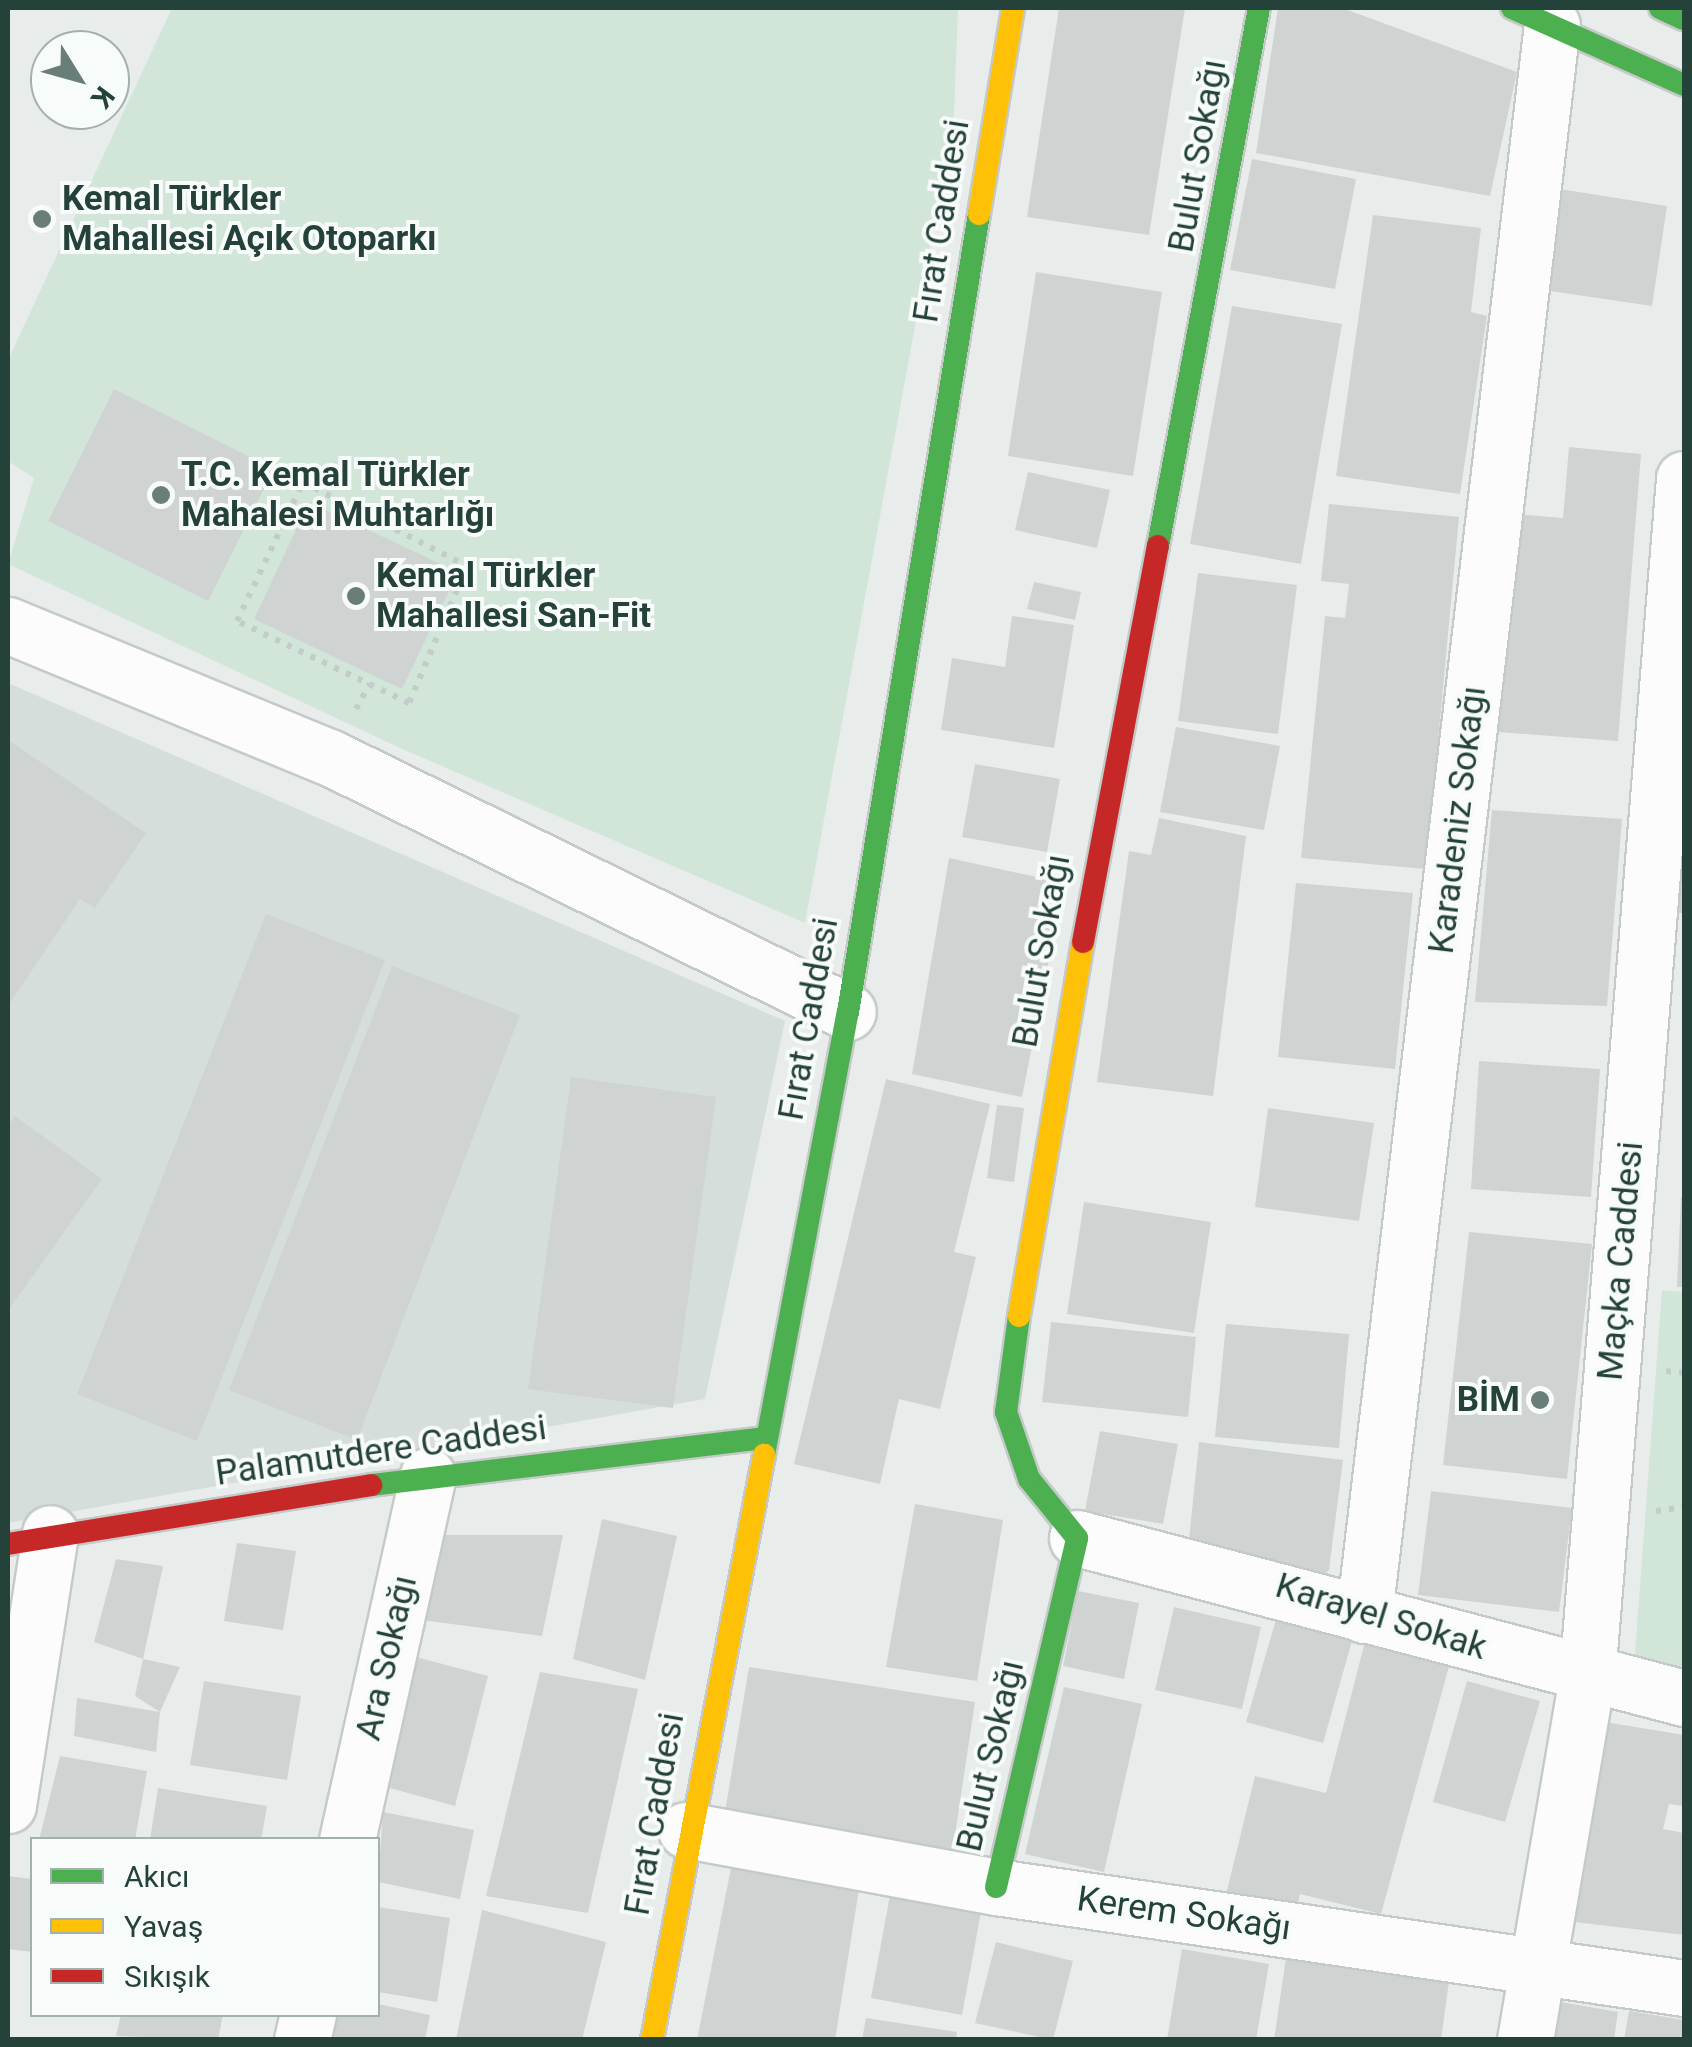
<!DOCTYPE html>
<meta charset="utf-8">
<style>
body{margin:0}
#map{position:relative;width:1692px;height:2047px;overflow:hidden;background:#e8edeb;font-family:Roboto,sans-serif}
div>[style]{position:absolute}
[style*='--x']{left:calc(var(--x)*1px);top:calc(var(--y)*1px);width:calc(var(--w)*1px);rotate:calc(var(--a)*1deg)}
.built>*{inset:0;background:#d6dedb}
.green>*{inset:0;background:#d1e6d8}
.building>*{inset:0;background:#cfd4d2}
.path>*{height:6px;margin-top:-3px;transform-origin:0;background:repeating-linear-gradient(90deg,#c3ccca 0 5px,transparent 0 13px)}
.roads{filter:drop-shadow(2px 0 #c5cac8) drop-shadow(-2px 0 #c5cac8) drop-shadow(0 2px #c5cac8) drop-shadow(0 -2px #c5cac8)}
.street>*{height:55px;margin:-27.5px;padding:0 27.5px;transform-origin:27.5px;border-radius:27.5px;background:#fcfcfc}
.fast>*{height:22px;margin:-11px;padding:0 11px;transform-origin:11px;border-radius:11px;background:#4caf50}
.slow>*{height:22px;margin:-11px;padding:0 11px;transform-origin:11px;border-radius:11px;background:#ffc107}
.jam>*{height:22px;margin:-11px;padding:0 11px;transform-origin:11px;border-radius:11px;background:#c62828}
.dots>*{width:28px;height:28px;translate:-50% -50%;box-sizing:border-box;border:5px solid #f7fbf9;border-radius:50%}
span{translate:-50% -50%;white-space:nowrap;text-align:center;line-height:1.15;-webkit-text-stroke:8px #f7fbf9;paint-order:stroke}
.street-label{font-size:35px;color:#24423a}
.poi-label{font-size:35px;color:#24423a;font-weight:700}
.left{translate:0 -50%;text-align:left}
.right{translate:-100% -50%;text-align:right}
.frame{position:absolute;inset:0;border:10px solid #24423a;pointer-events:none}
.legend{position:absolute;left:30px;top:1837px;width:350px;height:180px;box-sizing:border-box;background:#f7fbf9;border:2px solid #a3b1ad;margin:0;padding:12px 18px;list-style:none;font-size:30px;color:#24423a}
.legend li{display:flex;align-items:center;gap:20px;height:50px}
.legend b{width:50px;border:2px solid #a3b1ad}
.north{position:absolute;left:30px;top:30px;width:100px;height:100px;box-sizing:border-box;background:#f7fbf9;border:2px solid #a3b1ad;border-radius:50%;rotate:127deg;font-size:28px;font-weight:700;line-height:40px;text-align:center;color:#24423a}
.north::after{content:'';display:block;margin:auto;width:35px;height:45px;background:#697e78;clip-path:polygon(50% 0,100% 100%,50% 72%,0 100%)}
</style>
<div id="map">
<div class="built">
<div style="clip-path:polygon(8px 683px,785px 1021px,705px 1399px,8px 1523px)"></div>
</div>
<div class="green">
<div style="clip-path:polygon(172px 8px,958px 8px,954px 115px,805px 923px,400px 748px,8px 564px,34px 478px,8px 461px,8px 360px)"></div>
<div style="clip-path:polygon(1662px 1290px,1684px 1292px,1684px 1671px,1634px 1667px)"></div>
</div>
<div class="building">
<div style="clip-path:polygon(1059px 8px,1185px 8px,1149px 235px,1027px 217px)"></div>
<div style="clip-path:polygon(1278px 8px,1342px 8px,1517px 72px,1490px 196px,1256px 153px)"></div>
<div style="clip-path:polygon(1252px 159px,1356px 179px,1335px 289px,1230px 270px)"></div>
<div style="clip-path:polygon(1553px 188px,1667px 206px,1652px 306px,1537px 289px)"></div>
<div style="clip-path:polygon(1373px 215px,1481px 228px,1471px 312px,1487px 316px,1460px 494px,1336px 476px)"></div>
<div style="clip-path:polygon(1036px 272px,1162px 292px,1133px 476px,1008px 456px)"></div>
<div style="clip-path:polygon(1232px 306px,1342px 324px,1301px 564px,1190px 544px)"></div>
<div style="clip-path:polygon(114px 389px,274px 469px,208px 601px,48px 521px)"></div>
<div style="clip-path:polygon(1569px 447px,1641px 454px,1618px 741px,1497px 732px,1515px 514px,1563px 518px)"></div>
<div style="clip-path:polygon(1028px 472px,1110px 490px,1097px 548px,1015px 530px)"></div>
<div style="clip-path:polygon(309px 502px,458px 572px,402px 689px,254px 619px)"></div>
<div style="clip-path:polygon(1329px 504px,1459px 517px,1426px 869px,1301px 858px,1325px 616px,1345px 618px,1349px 584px,1321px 581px)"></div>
<div style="clip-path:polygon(1198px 573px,1297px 585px,1278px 734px,1178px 721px)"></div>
<div style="clip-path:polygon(1034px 582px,1081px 592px,1075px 620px,1027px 609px)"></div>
<div style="clip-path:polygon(1012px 616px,1074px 625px,1054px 748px,941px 730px,952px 658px,1005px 667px)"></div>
<div style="clip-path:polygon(1176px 727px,1280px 746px,1264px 830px,1160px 812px)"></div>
<div style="clip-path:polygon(8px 740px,146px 833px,95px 908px,80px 899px,8px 1006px)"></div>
<div style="clip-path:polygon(975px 764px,1060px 779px,1047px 852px,962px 837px)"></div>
<div style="clip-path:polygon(1492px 810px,1622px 819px,1607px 1006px,1475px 1002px)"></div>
<div style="clip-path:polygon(1684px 811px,1684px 913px,1672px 913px)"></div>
<div style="clip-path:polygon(1159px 818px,1246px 836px,1213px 1096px,1097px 1082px,1129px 851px,1151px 855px)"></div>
<div style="clip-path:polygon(949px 858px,1064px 883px,1022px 1097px,912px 1074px)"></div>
<div style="clip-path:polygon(1296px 883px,1413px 893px,1395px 1069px,1278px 1057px)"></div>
<div style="clip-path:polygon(266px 914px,385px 960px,197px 1441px,77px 1394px)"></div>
<div style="clip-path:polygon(392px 966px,520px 1015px,357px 1440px,229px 1390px)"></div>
<div style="clip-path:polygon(1479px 1061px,1600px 1069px,1591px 1197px,1471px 1189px)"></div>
<div style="clip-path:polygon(571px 1077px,716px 1097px,673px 1408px,528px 1389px)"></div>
<div style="clip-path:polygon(886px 1079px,990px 1104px,954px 1252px,976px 1257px,940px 1409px,899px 1399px,880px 1484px,794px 1464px)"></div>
<div style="clip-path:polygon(997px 1105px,1024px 1108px,1014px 1182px,987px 1178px)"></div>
<div style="clip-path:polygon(1268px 1108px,1374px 1123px,1359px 1221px,1255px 1207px)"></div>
<div style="clip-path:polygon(15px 1116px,102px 1179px,8px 1311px,8px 1126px)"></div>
<div style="clip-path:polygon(1681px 1197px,1684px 1198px,1684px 1287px,1677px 1287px)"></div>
<div style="clip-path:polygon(1084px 1202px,1211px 1222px,1194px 1333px,1067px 1314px)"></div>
<div style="clip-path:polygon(1469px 1232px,1592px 1244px,1567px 1479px,1443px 1465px)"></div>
<div style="clip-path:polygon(1051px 1322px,1196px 1337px,1188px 1417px,1042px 1402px)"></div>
<div style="clip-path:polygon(1226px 1324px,1349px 1334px,1339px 1448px,1215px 1437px)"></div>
<div style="clip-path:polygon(1100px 1431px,1178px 1444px,1163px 1524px,1085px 1511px)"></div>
<div style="clip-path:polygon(1199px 1442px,1343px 1460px,1329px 1570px,1317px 1580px,1188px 1550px)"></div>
<div style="clip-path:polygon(1431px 1491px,1572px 1508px,1559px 1612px,1418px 1595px)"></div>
<div style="clip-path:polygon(915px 1504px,1003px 1520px,977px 1681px,886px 1667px)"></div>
<div style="clip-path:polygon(602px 1519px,677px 1536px,645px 1680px,573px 1659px)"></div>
<div style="clip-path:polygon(431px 1535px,563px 1535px,542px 1636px,414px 1619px)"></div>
<div style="clip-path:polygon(237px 1543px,296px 1551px,283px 1630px,224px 1621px)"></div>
<div style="clip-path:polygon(116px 1559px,163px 1566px,143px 1659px,94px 1642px)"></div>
<div style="clip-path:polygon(1078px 1591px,1139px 1603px,1124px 1679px,1063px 1666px)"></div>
<div style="clip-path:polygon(1174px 1607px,1261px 1627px,1242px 1709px,1155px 1690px)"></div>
<div style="clip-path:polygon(1278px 1613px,1354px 1634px,1323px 1743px,1246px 1722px)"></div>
<div style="clip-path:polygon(1367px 1634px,1451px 1659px,1381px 1914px,1300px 1894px,1293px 1924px,1223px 1907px,1255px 1776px,1326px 1793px)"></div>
<div style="clip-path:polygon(416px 1657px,488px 1676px,455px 1806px,379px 1785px)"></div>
<div style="clip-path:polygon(143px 1659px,180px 1667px,160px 1712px,156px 1752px,74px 1736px,77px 1698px,160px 1712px,135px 1696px)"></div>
<div style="clip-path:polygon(749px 1667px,975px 1702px,950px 1868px,724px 1818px)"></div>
<div style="clip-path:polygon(540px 1672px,638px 1689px,588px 1913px,486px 1896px)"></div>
<div style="clip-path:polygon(204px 1681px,301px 1696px,287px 1780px,190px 1765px)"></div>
<div style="clip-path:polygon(1467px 1681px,1540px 1701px,1505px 1822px,1433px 1802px)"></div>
<div style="clip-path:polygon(1064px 1687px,1142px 1704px,1104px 1872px,1025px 1854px)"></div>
<div style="clip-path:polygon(1593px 1720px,1684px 1735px,1684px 1806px,1669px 1804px,1663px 1829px,1684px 1833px,1684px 1935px,1558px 1920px)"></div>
<div style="clip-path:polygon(60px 1756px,147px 1771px,135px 1840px,39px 1840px)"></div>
<div style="clip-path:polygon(158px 1788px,267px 1806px,261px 1840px,150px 1840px)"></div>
<div style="clip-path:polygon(383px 1812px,474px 1830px,460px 1899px,378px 1882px)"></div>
<div style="clip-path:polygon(731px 1868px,859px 1889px,835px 2040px,697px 2040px)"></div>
<div style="clip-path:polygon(8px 1876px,32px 1879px,32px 1952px,8px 1949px)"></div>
<div style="clip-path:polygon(890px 1895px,981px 1912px,962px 2015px,871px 1998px)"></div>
<div style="clip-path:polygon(378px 1907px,450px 1918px,437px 2002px,378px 1992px)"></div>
<div style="clip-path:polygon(482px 1910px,606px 1942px,582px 2040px,456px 2040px)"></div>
<div style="clip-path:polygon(996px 1942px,1073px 1961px,1053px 2040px,975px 2023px)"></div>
<div style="clip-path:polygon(1182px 1949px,1269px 1964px,1256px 2040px,1167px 2040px)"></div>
<div style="clip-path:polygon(1287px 1951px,1450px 1974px,1441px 2040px,1274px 2040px)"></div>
<div style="clip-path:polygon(1543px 1999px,1618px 2012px,1614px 2040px,1536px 2040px)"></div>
<div style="clip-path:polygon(378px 2004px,430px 2015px,425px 2040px,320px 2040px,326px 2014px,378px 2014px)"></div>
<div style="clip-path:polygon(1629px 2011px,1684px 2020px,1684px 2040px,1624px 2040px)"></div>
<div style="clip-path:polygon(121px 2014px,223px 2014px,218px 2040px,116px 2036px)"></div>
<div style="clip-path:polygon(866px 2018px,957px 2032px,956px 2040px,862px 2040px)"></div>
</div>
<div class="path">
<div style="--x:303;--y:482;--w:184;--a:27.1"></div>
<div style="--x:467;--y:566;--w:149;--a:112.9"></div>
<div style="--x:409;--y:703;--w:191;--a:-154.5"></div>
<div style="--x:237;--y:621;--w:154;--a:-64.6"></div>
<div style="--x:356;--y:709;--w:29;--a:-61"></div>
<div style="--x:1666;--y:1371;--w:18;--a:6"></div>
<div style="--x:1656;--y:1511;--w:28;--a:-8"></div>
</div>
<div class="roads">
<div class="street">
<div style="--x:8;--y:625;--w:347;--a:22.4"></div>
<div style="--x:329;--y:757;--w:578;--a:26.17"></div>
<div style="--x:1077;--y:1538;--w:628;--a:14.77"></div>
<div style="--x:1364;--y:1615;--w:1601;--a:-83.26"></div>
<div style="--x:8;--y:1805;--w:275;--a:-81.2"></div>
<div style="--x:686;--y:1830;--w:315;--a:10.4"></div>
<div style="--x:996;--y:1887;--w:695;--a:8.35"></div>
<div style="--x:347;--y:1840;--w:373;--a:-77.5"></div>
<div style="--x:302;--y:2040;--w:27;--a:-77"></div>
<div style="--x:1525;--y:2040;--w:369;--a:-80.3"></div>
<div style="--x:1587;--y:1676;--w:1201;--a:-85.37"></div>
</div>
<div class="fast">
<div style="--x:1512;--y:8;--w:188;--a:24.1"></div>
<div style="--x:1660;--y:8;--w:26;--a:25"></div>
<div style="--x:1158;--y:546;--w:547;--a:-79.37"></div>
<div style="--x:764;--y:1455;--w:451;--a:-79.3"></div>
<div style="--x:848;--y:1012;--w:809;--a:-80.68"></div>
<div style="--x:371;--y:1485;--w:397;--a:-6.8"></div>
<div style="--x:996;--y:1887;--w:358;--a:-76.9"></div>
<div style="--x:1077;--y:1538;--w:76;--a:-129.1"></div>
<div style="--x:1029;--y:1479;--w:71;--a:-108.9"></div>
<div style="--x:1006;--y:1412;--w:97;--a:-82.3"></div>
</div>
<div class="slow">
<div style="--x:979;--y:214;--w:209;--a:-80.6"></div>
<div style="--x:1019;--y:1316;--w:379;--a:-80.3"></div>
<div style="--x:652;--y:2040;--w:596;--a:-79.16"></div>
</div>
<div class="jam">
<div style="--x:1083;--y:942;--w:403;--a:-79.3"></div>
<div style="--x:8;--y:1544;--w:368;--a:-9.2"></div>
</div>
</div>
<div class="dots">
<div style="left:42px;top:219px;background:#697e78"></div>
<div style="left:161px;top:495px;background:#697e78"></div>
<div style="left:356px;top:596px;background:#697e78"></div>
<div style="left:1540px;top:1400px;background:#697e78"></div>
</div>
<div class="street-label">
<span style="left:1198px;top:156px;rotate:-80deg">Bulut Sokağı</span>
<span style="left:942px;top:221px;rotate:-81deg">Fırat Caddesi</span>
<span style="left:1458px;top:820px;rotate:-83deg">Karadeniz Sokağı</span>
<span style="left:1042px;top:951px;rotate:-80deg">Bulut Sokağı</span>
<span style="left:809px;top:1019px;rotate:-80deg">Fırat Caddesi</span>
<span style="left:1621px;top:1261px;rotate:-85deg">Maçka Caddesi</span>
<span style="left:381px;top:1451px;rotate:-8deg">Palamutdere Caddesi</span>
<span style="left:1381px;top:1617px;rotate:17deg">Karayel Sokak</span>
<span style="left:387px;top:1658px;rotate:-77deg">Ara Sokağı</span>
<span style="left:991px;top:1756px;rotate:-77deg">Bulut Sokağı</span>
<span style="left:655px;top:1814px;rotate:-80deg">Fırat Caddesi</span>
<span style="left:1184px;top:1914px;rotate:8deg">Kerem Sokağı</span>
</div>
<div class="poi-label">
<span class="left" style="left:62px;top:219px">Kemal Türkler<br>Mahallesi Açık Otoparkı</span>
<span class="left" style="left:181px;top:495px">T.C. Kemal Türkler<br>Mahalesi Muhtarlığı</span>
<span class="left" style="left:376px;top:596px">Kemal Türkler<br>Mahallesi San-Fit</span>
<span class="right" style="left:1520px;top:1400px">BİM</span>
</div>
<div class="frame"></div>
<ul class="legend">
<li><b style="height:12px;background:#4caf50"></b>Akıcı</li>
<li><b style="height:12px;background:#ffc107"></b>Yavaş</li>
<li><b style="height:12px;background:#c62828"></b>Sıkışık</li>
</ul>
<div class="north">K</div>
</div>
